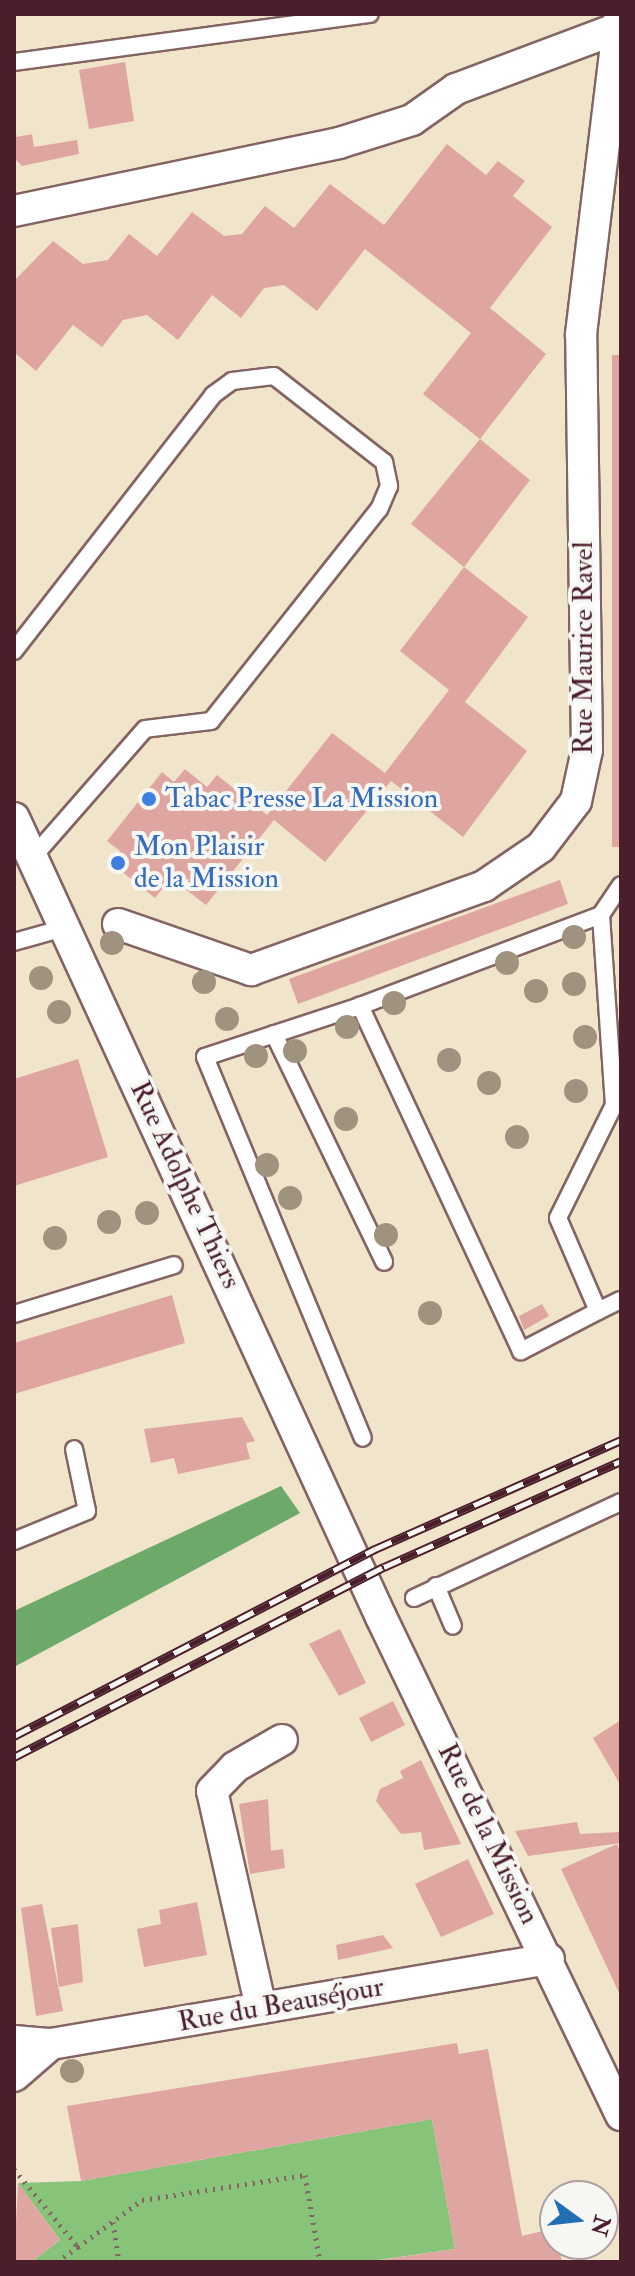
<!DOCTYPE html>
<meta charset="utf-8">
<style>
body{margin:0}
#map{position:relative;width:635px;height:2276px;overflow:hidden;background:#f0e4ca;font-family:"IM FELL Double Pica",serif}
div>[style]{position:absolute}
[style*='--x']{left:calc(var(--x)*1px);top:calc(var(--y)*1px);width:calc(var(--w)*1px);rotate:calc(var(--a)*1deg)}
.green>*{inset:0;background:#87c47a}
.forest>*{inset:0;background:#6daa6a}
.building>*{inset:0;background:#dfa6a1}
.path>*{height:5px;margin-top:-2.5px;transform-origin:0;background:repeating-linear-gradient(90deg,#846463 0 2px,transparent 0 8px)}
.roads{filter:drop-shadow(2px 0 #846463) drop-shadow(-2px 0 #846463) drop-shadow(0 2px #846463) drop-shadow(0 -2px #846463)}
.lane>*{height:16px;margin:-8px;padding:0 8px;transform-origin:8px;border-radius:8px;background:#fff}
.street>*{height:30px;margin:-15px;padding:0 15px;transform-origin:15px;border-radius:15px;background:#fff}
.rail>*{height:9px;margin-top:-4.5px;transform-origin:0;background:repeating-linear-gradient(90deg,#f6f6f2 0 18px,#4a1f2b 0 36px);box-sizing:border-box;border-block:2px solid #4a1f2b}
.trees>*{width:24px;height:24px;margin:-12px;border-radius:50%;background:#9f9380}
.dots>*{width:22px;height:22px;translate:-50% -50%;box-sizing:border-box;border:4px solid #f6f6f2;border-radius:50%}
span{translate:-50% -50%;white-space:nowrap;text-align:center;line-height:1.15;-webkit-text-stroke:8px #f6f6f2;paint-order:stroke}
.street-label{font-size:28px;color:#4a1f2b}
.shop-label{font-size:28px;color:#366cbe}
.left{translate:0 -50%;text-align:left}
.frame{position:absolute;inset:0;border:16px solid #4a1f2b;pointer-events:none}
.north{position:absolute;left:539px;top:2180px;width:80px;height:80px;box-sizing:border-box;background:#f6f6f2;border:2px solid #b1a0a2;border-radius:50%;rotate:105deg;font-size:22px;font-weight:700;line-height:32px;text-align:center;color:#4a1f2b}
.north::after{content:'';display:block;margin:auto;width:28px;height:36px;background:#1f6fb2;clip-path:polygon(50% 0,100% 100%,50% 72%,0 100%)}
</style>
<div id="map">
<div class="green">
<div style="clip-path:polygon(432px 2119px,455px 2249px,364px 2262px,31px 2262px,60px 2240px,18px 2183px,81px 2181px)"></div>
</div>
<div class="forest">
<div style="clip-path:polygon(281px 1486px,300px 1513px,14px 1667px,14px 1611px)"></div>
</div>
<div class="building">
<div style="clip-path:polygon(125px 62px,134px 121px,89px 129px,79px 70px)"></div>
<div style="clip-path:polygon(14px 129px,17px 137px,32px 134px,34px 147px,77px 140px,79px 154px,22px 166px,14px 158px)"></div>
<div style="clip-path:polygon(447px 144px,486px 175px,498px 161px,525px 181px,513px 196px,552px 227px,490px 308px,546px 354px,480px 439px,423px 394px,471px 333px,365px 249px,317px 311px,284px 285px,264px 288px,241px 318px,212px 295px,178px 340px,147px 315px,123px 320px,102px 347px,73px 325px,36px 371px,14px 352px,14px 281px,53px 241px,83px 264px,108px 260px,129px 234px,157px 256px,192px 212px,224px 236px,242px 234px,265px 206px,294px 228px,330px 184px,384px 225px)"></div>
<div style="clip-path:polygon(612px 355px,621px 355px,621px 847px,612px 847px)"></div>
<div style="clip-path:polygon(480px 439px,530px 480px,464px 567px,411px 524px)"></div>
<div style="clip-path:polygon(464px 567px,528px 617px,465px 702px,527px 751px,463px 837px,391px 781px,325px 862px,274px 820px,206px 905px,171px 878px,155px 898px,111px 863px,120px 851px,107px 841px,162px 772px,174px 782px,185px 769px,207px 787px,217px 775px,267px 815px,332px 733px,385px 773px,449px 690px,400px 651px)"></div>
<div style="clip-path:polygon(560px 880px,568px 904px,298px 1004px,289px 979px)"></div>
<div style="clip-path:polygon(78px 1059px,108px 1157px,14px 1186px,14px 1079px)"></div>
<div style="clip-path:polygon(172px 1295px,185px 1343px,14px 1394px,14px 1343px)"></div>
<div style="clip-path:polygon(542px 1304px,549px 1316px,524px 1330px,519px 1316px)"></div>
<div style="clip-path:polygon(242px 1417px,255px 1441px,246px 1443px,250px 1459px,178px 1474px,174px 1458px,151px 1463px,144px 1429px)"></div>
<div style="clip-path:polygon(340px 1629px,366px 1683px,339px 1696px,309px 1644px)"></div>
<div style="clip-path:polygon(393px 1701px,405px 1725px,371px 1742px,359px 1718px)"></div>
<div style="clip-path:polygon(621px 1720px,621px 1786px,593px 1738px)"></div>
<div style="clip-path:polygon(421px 1760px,453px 1827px,461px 1844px,424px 1850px,421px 1832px,401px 1834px,376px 1801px,380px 1789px,403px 1778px,400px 1771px)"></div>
<div style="clip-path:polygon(268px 1799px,271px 1851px,283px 1849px,285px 1868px,250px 1874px,239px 1804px)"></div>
<div style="clip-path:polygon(577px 1822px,580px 1834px,621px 1832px,621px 1843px,528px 1856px,515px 1831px)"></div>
<div style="clip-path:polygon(617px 1844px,621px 1854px,621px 1997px,561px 1869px)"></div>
<div style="clip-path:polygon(468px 1859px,494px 1914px,441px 1937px,415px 1884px)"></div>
<div style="clip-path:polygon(197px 1902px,207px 1955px,144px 1967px,137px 1929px,161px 1924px,159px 1910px)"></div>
<div style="clip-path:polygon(42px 1904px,63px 2011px,36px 2016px,21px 1908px)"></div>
<div style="clip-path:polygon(78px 1924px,83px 1982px,59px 1987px,51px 1928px)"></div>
<div style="clip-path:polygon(383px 1935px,393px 1948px,338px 1960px,336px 1945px)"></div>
<div style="clip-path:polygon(457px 2043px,459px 2054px,488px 2049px,522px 2236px,555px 2228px,562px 2262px,367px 2262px,455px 2249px,432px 2119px,81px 2181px,67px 2106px)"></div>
<div style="clip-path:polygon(18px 2183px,60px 2240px,31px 2262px,14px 2262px)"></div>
</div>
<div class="path">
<div style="--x:14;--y:2169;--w:101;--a:50.6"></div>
<div style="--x:78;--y:2247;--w:79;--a:-36.3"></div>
<div style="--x:142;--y:2200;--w:165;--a:-8.7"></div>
<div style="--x:305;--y:2175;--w:88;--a:80.2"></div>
<div style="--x:113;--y:2222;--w:40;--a:81.5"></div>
<div style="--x:57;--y:2262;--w:26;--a:-36"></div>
</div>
<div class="roads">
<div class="lane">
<div style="--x:14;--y:62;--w:359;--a:-7.7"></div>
<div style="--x:14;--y:651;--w:324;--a:-52.1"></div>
<div style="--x:213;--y:395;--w:24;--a:-36"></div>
<div style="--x:232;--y:381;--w:42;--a:-6.8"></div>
<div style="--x:274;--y:376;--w:140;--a:38"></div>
<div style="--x:384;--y:462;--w:25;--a:78"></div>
<div style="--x:389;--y:486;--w:25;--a:113"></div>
<div style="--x:379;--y:509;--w:270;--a:128.4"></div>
<div style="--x:211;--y:721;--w:66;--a:173.1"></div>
<div style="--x:145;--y:729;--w:171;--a:131.2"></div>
<div style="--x:621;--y:885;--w:36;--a:124"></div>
<div style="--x:601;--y:915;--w:190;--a:86.1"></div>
<div style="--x:614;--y:1105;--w:126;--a:116.4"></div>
<div style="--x:558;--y:1218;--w:101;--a:66.7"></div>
<div style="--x:598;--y:1311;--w:25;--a:-26"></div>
<div style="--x:14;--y:942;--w:52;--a:-15.6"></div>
<div style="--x:360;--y:1006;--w:163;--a:161.8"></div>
<div style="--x:205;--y:1057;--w:412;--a:67.5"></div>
<div style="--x:274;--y:1034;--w:253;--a:64.2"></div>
<div style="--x:598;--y:1311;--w:87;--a:152.5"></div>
<div style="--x:521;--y:1351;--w:381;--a:-115"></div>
<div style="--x:360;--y:1006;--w:258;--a:-20.7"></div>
<div style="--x:14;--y:1314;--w:167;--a:-17"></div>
<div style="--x:14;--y:1541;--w:79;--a:-22.3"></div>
<div style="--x:87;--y:1511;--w:63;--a:-101.8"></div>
<div style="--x:436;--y:1586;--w:43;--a:67"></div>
<div style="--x:414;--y:1598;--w:228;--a:-24.9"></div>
</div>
<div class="street">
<div style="--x:14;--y:211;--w:332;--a:-11.8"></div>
<div style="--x:339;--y:143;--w:77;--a:-17.5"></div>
<div style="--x:412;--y:120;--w:54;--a:-35.2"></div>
<div style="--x:456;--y:89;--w:173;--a:-20.6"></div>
<div style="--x:14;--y:818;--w:879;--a:65.33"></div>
<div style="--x:381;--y:1617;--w:553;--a:64.27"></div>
<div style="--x:118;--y:924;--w:141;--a:19.1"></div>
<div style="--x:251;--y:970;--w:248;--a:-19.8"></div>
<div style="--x:484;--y:886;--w:69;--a:-34.4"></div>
<div style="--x:541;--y:847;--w:58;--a:-52.7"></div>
<div style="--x:576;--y:801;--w:52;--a:-77.8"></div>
<div style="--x:587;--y:750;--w:416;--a:-90.8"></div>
<div style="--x:581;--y:334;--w:322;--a:-83.1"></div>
<div style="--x:261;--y:2008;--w:222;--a:-102.7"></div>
<div style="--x:212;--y:1791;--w:33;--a:-46"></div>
<div style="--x:235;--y:1767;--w:54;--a:-29.9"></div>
<div style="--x:14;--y:2041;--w:37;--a:5"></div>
<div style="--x:51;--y:2044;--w:505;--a:-9.69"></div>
<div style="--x:14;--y:2076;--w:49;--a:-40.9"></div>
</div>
</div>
<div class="rail">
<div style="--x:14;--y:1736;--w:407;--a:-27.4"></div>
<div style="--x:375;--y:1549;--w:269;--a:-23.9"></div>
<div style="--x:14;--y:1757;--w:416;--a:-27.2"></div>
<div style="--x:384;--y:1567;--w:260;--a:-24.1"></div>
</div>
<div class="trees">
<div style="left:574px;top:937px"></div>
<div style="left:112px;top:943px"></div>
<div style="left:507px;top:963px"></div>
<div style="left:41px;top:978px"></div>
<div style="left:204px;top:982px"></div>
<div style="left:574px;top:984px"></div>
<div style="left:536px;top:991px"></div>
<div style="left:394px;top:1003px"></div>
<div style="left:59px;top:1012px"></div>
<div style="left:227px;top:1019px"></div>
<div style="left:347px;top:1027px"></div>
<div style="left:585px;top:1037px"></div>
<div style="left:295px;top:1051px"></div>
<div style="left:256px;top:1056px"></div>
<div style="left:449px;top:1060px"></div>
<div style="left:489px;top:1083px"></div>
<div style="left:576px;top:1091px"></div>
<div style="left:346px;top:1119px"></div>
<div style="left:517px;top:1137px"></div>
<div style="left:267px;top:1165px"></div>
<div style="left:290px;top:1198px"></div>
<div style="left:147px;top:1213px"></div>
<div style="left:109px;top:1222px"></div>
<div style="left:386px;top:1235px"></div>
<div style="left:55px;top:1238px"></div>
<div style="left:430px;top:1313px"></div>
<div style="left:72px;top:2071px"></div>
</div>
<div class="dots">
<div style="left:149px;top:799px;background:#3f7fe0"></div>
<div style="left:118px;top:863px;background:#3f7fe0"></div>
</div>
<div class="street-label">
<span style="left:584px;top:648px;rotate:-90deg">Rue Maurice Ravel</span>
<span style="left:185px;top:1185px;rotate:65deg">Rue Adolphe Thiers</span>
<span style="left:488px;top:1834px;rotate:64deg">Rue de la Mission</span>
<span style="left:281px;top:2005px;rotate:-10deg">Rue du Beauséjour</span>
</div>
<div class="shop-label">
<span class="left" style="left:165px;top:799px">Tabac Presse La Mission</span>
<span class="left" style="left:134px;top:863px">Mon Plaisir<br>de la Mission</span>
</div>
<div class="frame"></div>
<div class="north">N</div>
</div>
